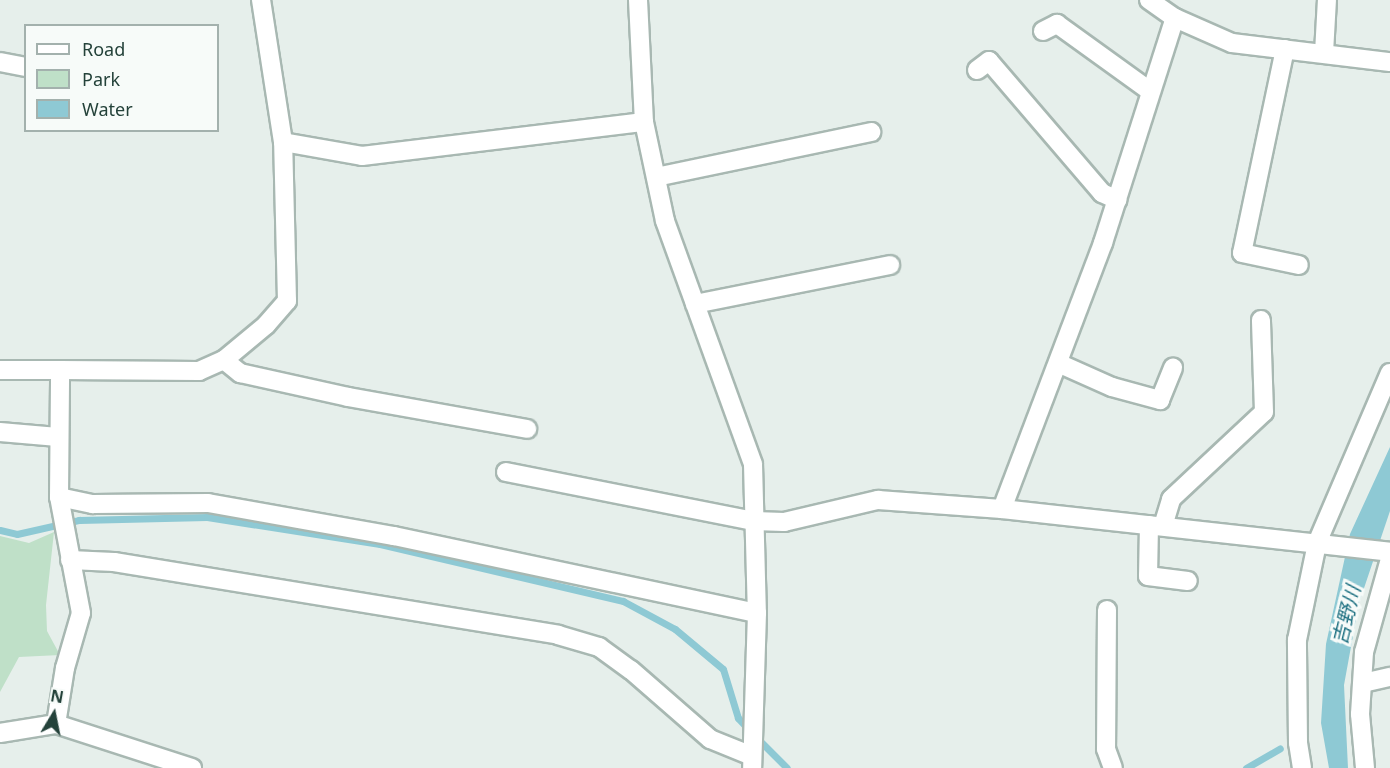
<!DOCTYPE html>
<meta charset="utf-8">
<style>
body{margin:0}
#map{position:relative;width:1390px;height:768px;overflow:hidden;background:#e6efeb;font-family:"Noto Sans","Noto Sans JP",sans-serif}
div>[style]{position:absolute}
[style*='--x']{left:calc(var(--x)*1px);top:calc(var(--y)*1px);width:calc(var(--w)*1px);rotate:calc(var(--a)*1deg)}
.green>*{inset:0;background:#bfe0c8}
.water>*{inset:0;background:#8ec9d4}
.stream>*{height:7px;margin:-3.5px;padding:0 3.5px;transform-origin:3.5px;border-radius:3.5px;background:#8ec9d4}
.roads{filter:drop-shadow(2px 0 #a8b8b2) drop-shadow(-2px 0 #a8b8b2) drop-shadow(0 2px #a8b8b2) drop-shadow(0 -2px #a8b8b2)}
.minor>*{height:18px;margin:-9px;padding:0 9px;transform-origin:9px;border-radius:9px;background:#fff}
span{translate:-50% -50%;white-space:nowrap;text-align:center;line-height:1.15;-webkit-text-stroke:6px #f7fbf9;paint-order:stroke}
.water-label{font-size:20px;color:#1c6f80;font-style:italic}
.legend{position:absolute;left:24px;top:24px;width:195px;height:108px;box-sizing:border-box;background:#f7fbf9;border:2px solid #a3b1ad;margin:0;padding:8px 10px;list-style:none;font-size:18px;color:#24423a}
.legend li{display:flex;align-items:center;gap:12px;height:30px}
.legend b{width:30px;border:2px solid #a3b1ad}
.north{position:absolute;left:24px;top:684px;width:60px;height:60px;-webkit-text-stroke:4px #f7fbf9;paint-order:stroke;rotate:10deg;font-size:16px;font-weight:700;line-height:24px;text-align:center;color:#24423a}
.north::after{content:'';display:block;margin:auto;width:21px;height:27px;background:#24423a;clip-path:polygon(50% 0,100% 100%,50% 72%,0 100%)}
</style>
<div id="map">
<div class="green">
<div style="clip-path:polygon(54px 532px,46px 605px,47px 631px,60px 655px,19px 657px,0 692px,0 536px,29px 543px)"></div>
</div>
<div class="water">
<div style="clip-path:polygon(1390px 447px,1390px 511px,1359px 603px,1344px 685px,1348px 768px,1329px 768px,1321px 723px,1326px 644px,1350px 534px)"></div>
</div>
<div class="stream">
<div style="--x:0;--y:530;--w:17;--a:13"></div>
<div style="--x:17;--y:534;--w:64;--a:-12.7"></div>
<div style="--x:79;--y:520;--w:128;--a:-1.3"></div>
<div style="--x:207;--y:517;--w:175;--a:8.9"></div>
<div style="--x:380;--y:544;--w:250;--a:13.2"></div>
<div style="--x:623;--y:601;--w:59;--a:28.3"></div>
<div style="--x:675;--y:629;--w:62;--a:39.8"></div>
<div style="--x:723;--y:669;--w:51;--a:73"></div>
<div style="--x:738;--y:718;--w:16;--a:47"></div>
<div style="--x:757;--y:738;--w:42;--a:45"></div>
<div style="--x:1246;--y:768;--w:39;--a:-30"></div>
</div>
<div class="roads">
<div class="minor">
<div style="--x:638;--y:0;--w:122;--a:87.2"></div>
<div style="--x:644;--y:122;--w:101;--a:78"></div>
<div style="--x:665;--y:221;--w:258;--a:70.1"></div>
<div style="--x:753;--y:464;--w:149;--a:88.5"></div>
<div style="--x:757;--y:613;--w:155;--a:91.8"></div>
<div style="--x:1149;--y:0;--w:32;--a:35"></div>
<div style="--x:1175;--y:18;--w:62;--a:23.7"></div>
<div style="--x:1232;--y:43;--w:159;--a:6.9"></div>
<div style="--x:1043;--y:31;--w:16;--a:-27"></div>
<div style="--x:1057;--y:24;--w:115;--a:35.8"></div>
<div style="--x:1285;--y:49;--w:208;--a:101.9"></div>
<div style="--x:1242;--y:253;--w:58;--a:11.9"></div>
<div style="--x:1324;--y:53;--w:53;--a:-86.8"></div>
<div style="--x:0;--y:62;--w:26;--a:11"></div>
<div style="--x:977;--y:70;--w:15;--a:-37"></div>
<div style="--x:989;--y:61;--w:174;--a:49.4"></div>
<div style="--x:1102;--y:193;--w:17;--a:24"></div>
<div style="--x:283;--y:142;--w:80;--a:10"></div>
<div style="--x:362;--y:156;--w:284;--a:-6.9"></div>
<div style="--x:656;--y:177;--w:220;--a:-11.8"></div>
<div style="--x:695;--y:304;--w:199;--a:-11.3"></div>
<div style="--x:224;--y:360;--w:21;--a:39"></div>
<div style="--x:240;--y:373;--w:111;--a:12.5"></div>
<div style="--x:348;--y:397;--w:182;--a:10.1"></div>
<div style="--x:1058;--y:363;--w:59;--a:24"></div>
<div style="--x:1112;--y:387;--w:50;--a:15.2"></div>
<div style="--x:1160;--y:400;--w:35;--a:-68"></div>
<div style="--x:0;--y:370;--w:60;--a:0"></div>
<div style="--x:0;--y:432;--w:58;--a:4.9"></div>
<div style="--x:506;--y:472;--w:253;--a:11.2"></div>
<div style="--x:754;--y:521;--w:30;--a:2"></div>
<div style="--x:784;--y:522;--w:97;--a:-13.2"></div>
<div style="--x:878;--y:500;--w:124;--a:4.2"></div>
<div style="--x:1002;--y:509;--w:390;--a:6.3"></div>
<div style="--x:59;--y:497;--w:35;--a:12"></div>
<div style="--x:93;--y:504;--w:115;--a:-0.5"></div>
<div style="--x:208;--y:503;--w:189;--a:10.1"></div>
<div style="--x:394;--y:536;--w:371;--a:12"></div>
<div style="--x:1002;--y:509;--w:285;--a:-69.2"></div>
<div style="--x:1103;--y:243;--w:236;--a:-72.3"></div>
<div style="--x:1149;--y:525;--w:51;--a:91.1"></div>
<div style="--x:1148;--y:576;--w:40;--a:7.1"></div>
<div style="--x:1163;--y:526;--w:28;--a:-73"></div>
<div style="--x:1171;--y:499;--w:127;--a:-43.1"></div>
<div style="--x:1264;--y:412;--w:92;--a:-91.9"></div>
<div style="--x:70;--y:560;--w:44;--a:2.6"></div>
<div style="--x:114;--y:562;--w:450;--a:9.3"></div>
<div style="--x:558;--y:635;--w:43;--a:16.3"></div>
<div style="--x:599;--y:647;--w:39;--a:36"></div>
<div style="--x:631;--y:670;--w:105;--a:41.1"></div>
<div style="--x:710;--y:739;--w:45;--a:22"></div>
<div style="--x:1107;--y:610;--w:139;--a:90.4"></div>
<div style="--x:1106;--y:749;--w:20;--a:70"></div>
<div style="--x:1363;--y:683;--w:28;--a:-13"></div>
<div style="--x:56;--y:724;--w:57;--a:-80.9"></div>
<div style="--x:65;--y:668;--w:57;--a:-73.8"></div>
<div style="--x:81;--y:613;--w:118;--a:-100.7"></div>
<div style="--x:59;--y:497;--w:127;--a:-89.5"></div>
<div style="--x:60;--y:370;--w:139;--a:0.4"></div>
<div style="--x:199;--y:371;--w:27;--a:-24"></div>
<div style="--x:224;--y:360;--w:55;--a:-39.8"></div>
<div style="--x:266;--y:325;--w:32;--a:-49"></div>
<div style="--x:287;--y:301;--w:159;--a:-91.4"></div>
<div style="--x:283;--y:142;--w:144;--a:-98.8"></div>
<div style="--x:0;--y:733;--w:57;--a:-9.1"></div>
<div style="--x:56;--y:724;--w:143;--a:17.9"></div>
<div style="--x:1302;--y:768;--w:25;--a:-99"></div>
<div style="--x:1298;--y:743;--w:103;--a:-90.6"></div>
<div style="--x:1297;--y:640;--w:99;--a:-78.3"></div>
<div style="--x:1317;--y:543;--w:185;--a:-66.8"></div>
<div style="--x:1365;--y:768;--w:54;--a:-95.3"></div>
<div style="--x:1360;--y:714;--w:62;--a:-86.3"></div>
<div style="--x:1364;--y:652;--w:97;--a:-74.4"></div>
</div>
</div>
<div class="water-label">
<span style="left:1346px;top:615px;rotate:-76deg">吉野川</span>
</div>
<ul class="legend">
<li><b style="height:8px;background:#fff"></b>Road</li>
<li><b style="height:16px;background:#bfe0c8"></b>Park</li>
<li><b style="height:16px;background:#8ec9d4"></b>Water</li>
</ul>
<div class="north">N</div>
</div>
